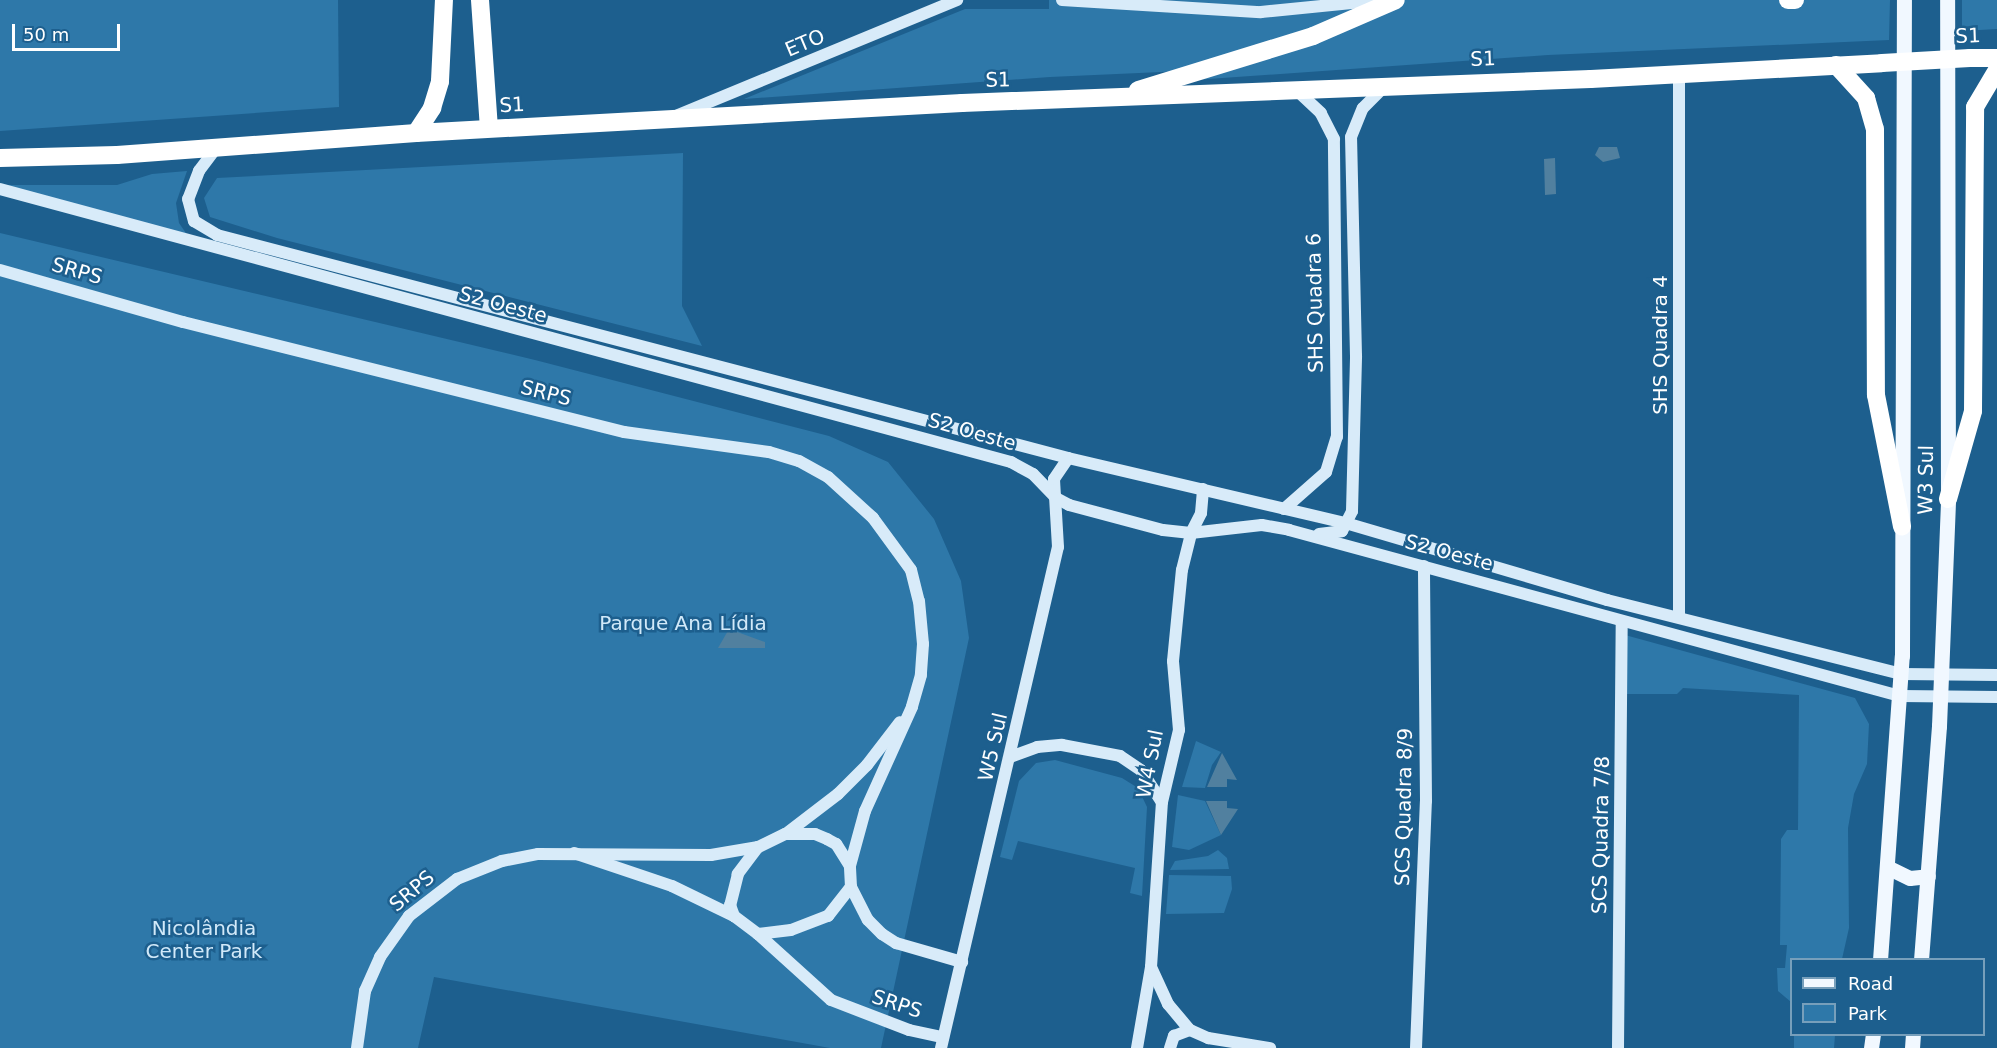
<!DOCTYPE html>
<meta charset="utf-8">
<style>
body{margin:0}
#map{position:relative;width:1997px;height:1048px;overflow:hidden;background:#1d5f8e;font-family:"DejaVu Sans",sans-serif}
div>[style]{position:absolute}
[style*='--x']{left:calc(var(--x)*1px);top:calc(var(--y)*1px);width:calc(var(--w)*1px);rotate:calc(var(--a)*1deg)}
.green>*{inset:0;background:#2e78a9}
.water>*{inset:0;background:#51809f}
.secondary>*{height:12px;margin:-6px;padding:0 6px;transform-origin:6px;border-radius:6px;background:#d8ebf9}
.primary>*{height:15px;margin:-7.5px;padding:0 7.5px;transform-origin:7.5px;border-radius:7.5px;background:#f1f8ff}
.highway>*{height:18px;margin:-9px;padding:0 9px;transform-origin:9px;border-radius:9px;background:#fff}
.highway-bridge>*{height:18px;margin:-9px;padding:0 9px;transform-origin:9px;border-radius:9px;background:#fff}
span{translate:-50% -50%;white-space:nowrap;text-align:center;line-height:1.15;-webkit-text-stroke:5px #1d5f8e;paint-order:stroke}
.street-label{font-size:20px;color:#fff}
.park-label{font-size:20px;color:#d1e9f9}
.legend{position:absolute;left:1790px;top:958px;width:195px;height:78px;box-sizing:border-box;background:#1d5f8e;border:2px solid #779fbb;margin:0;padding:8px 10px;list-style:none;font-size:18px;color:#fff}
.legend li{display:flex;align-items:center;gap:12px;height:30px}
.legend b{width:30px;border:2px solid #779fbb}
.scale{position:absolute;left:12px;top:24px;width:108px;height:27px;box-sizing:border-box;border:3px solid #fff;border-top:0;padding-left:8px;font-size:18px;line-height:21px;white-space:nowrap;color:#fff;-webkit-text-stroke:4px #1d5f8e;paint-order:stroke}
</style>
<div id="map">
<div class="green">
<div style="clip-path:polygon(0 0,338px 0,339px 107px,0 131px)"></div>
<div style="clip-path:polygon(1049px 0,1890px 0,1889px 40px,1548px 55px,1194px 80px,1228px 69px,1050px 77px,744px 99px,965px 9px,1049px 9px)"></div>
<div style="clip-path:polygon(1962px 0,1997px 0,1997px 29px,1962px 31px)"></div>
<div style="clip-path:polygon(683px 153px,682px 306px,702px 346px,277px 238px,210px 217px,204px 198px,217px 178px)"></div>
<div style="clip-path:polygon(187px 171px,176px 203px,179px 223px,190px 239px,0 185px,117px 185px,152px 174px)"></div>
<div style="clip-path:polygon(0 233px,535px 360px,829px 436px,888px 462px,934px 519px,961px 581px,969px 638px,881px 1048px,830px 1048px,434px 977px,418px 1048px,0 1048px)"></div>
<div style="clip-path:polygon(1625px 635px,1855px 698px,1869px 724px,1867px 764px,1854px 794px,1848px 828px,1849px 928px,1842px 959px,1792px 960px,1791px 1002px,1778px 991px,1777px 968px,1785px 968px,1787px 945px,1780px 945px,1781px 839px,1787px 830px,1798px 830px,1799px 695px,1683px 688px,1677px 694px,1626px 694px)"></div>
<div style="clip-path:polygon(1196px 741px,1221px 752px,1212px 765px,1205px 788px,1182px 787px)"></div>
<div style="clip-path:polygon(1055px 760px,1122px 778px,1138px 788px,1147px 807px,1142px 896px,1130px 893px,1135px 868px,1018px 841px,1012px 860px,1000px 857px,1019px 781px,1036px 763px)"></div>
<div style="clip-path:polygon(1178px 795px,1205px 801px,1221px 835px,1189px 850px,1172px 847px)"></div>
<div style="clip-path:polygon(1218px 850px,1227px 858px,1229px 869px,1170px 870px,1175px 861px,1208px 856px)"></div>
<div style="clip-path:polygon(1169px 875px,1231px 876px,1232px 889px,1224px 913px,1166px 914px)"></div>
<div style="clip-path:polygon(1794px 1035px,1835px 1035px,1834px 1048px,1794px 1048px)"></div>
</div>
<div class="water">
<div style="clip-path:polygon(1599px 147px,1617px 147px,1620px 158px,1603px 162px,1595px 155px)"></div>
<div style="clip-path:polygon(1555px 158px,1556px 194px,1545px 195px,1544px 159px)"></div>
<div style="clip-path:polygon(729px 629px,765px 642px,765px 648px,718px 648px)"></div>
<div style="clip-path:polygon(1222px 753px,1237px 780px,1227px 779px,1227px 787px,1207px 787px)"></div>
<div style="clip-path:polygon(1206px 801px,1227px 801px,1227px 808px,1238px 809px,1221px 835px)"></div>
</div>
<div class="secondary">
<div style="--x:1062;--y:0;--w:199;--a:3.5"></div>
<div style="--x:1261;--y:12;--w:101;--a:-5.7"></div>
<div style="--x:1362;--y:2;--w:21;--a:3"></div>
<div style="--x:1679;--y:74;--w:542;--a:90"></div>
<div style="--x:678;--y:115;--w:302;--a:-22.4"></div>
<div style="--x:217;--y:147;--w:30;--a:127"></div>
<div style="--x:199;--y:171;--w:30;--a:111"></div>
<div style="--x:188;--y:199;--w:23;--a:75"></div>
<div style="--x:194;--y:221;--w:27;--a:31"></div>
<div style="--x:217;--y:235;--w:880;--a:14.68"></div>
<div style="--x:1068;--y:458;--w:289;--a:13.2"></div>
<div style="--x:1349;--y:524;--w:269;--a:16.4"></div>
<div style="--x:1607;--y:600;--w:303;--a:14.1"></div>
<div style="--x:1901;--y:674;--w:96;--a:0.6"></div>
<div style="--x:0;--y:189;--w:1047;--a:15.11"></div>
<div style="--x:1011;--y:462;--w:25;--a:29"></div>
<div style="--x:1033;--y:474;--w:33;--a:46"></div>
<div style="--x:1056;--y:498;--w:15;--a:28"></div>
<div style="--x:1069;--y:505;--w:97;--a:14.9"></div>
<div style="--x:1163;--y:530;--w:28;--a:6"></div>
<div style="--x:1191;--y:533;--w:71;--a:-6.4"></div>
<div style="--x:1262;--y:525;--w:27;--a:10"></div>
<div style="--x:1289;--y:530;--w:633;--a:15.2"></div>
<div style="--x:1900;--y:696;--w:97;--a:0.6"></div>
<div style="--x:0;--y:270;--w:190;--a:15.9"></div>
<div style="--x:183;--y:322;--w:455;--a:14"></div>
<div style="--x:624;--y:432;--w:146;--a:7.9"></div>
<div style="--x:769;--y:452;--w:31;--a:17"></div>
<div style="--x:799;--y:461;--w:33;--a:29"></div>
<div style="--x:828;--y:477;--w:61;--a:42.3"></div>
<div style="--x:873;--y:518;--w:64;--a:53.8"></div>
<div style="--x:911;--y:570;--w:32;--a:76"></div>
<div style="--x:919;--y:601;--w:43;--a:84.7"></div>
<div style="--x:923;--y:644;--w:31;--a:94"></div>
<div style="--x:921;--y:675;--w:33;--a:106"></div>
<div style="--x:912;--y:707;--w:114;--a:114.3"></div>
<div style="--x:865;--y:811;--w:57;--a:105.3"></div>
<div style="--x:1284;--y:509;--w:56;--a:-41.4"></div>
<div style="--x:1326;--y:472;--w:37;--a:-73"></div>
<div style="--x:1337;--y:437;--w:298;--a:-90.6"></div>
<div style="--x:1334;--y:139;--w:29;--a:-117"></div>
<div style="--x:1321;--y:113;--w:35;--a:-137"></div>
<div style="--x:1319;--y:534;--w:23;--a:-7"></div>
<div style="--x:1342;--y:531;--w:22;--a:-63"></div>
<div style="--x:1352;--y:511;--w:155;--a:-88.5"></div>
<div style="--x:1356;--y:356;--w:219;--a:-91.3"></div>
<div style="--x:1351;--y:137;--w:31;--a:-68"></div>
<div style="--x:1363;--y:108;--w:31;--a:-45"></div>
<div style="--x:1010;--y:757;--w:29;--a:-20"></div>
<div style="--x:1037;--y:747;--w:25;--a:-5"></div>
<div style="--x:1062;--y:745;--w:59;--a:10.7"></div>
<div style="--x:1120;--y:756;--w:25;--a:34"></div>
<div style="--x:1141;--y:770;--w:38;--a:57"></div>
<div style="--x:787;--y:833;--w:64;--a:-37.4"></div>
<div style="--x:838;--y:794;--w:41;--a:-45"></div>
<div style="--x:867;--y:765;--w:54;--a:-52.5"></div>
<div style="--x:574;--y:853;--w:103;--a:18.6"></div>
<div style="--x:672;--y:886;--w:69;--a:25.8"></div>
<div style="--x:734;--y:916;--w:30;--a:37"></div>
<div style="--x:758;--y:934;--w:33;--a:-7"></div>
<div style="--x:791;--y:930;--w:40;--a:-21"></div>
<div style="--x:828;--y:916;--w:37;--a:-52"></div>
<div style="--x:851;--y:887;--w:21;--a:-93"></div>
<div style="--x:850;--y:866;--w:26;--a:-122"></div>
<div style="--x:836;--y:844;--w:10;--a:-151"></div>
<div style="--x:827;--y:839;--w:13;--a:-157"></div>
<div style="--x:815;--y:834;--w:30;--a:180"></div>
<div style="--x:785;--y:834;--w:30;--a:154"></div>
<div style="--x:758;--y:847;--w:34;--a:127"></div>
<div style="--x:738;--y:874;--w:32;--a:104"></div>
<div style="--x:730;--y:905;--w:12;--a:70"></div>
<div style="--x:851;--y:887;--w:37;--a:63"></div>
<div style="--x:868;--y:920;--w:20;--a:45"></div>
<div style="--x:882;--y:934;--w:17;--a:33"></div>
<div style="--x:896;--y:943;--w:69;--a:16.1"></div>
<div style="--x:758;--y:934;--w:98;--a:42.1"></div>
<div style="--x:831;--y:1000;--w:84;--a:21"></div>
<div style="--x:909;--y:1030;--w:35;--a:12"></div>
<div style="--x:1151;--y:967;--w:41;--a:65.3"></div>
<div style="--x:1168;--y:1004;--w:34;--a:50"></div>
<div style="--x:1190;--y:1030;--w:20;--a:24"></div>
<div style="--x:1208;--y:1038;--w:63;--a:9.2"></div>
<div style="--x:357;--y:1048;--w:58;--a:-82"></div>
<div style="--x:365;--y:991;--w:37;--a:-66"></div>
<div style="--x:380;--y:957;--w:50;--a:-54.7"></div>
<div style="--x:409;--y:916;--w:61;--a:-37.6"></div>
<div style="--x:457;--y:879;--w:48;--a:-21.8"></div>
<div style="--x:502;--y:861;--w:37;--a:-11"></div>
<div style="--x:538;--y:854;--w:173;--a:0.3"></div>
<div style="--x:711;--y:855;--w:48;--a:-9.7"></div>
<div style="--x:941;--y:1048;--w:514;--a:-76.86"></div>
<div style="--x:1058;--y:547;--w:68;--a:-93.4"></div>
<div style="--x:1054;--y:479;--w:25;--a:-56"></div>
<div style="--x:1137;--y:1048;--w:82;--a:-80.2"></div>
<div style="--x:1151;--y:967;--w:165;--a:-86.2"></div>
<div style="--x:1162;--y:802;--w:74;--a:-76.7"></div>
<div style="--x:1179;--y:730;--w:69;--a:-95"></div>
<div style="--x:1173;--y:661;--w:91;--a:-84.4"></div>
<div style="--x:1182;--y:570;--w:38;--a:-76"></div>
<div style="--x:1191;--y:533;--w:22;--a:-63"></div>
<div style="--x:1201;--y:513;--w:24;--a:-85"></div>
<div style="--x:1170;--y:1048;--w:13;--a:-72"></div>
<div style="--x:1174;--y:1036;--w:17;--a:-21"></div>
<div style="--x:1416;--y:1048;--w:247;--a:-87.7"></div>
<div style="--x:1426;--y:801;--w:235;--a:-90.5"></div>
<div style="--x:1618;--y:1048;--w:426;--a:-89.5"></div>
</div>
<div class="primary">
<div style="--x:1887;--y:867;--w:25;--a:26"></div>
<div style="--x:1910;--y:878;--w:18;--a:-6"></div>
<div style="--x:1880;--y:960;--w:305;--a:-85.9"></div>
<div style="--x:1902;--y:656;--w:656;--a:-89.83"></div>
<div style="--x:1921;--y:960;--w:235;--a:-85.6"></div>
<div style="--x:1939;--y:726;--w:227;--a:-87.7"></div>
<div style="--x:1948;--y:499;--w:499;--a:-90.1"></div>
<div style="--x:1871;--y:1048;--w:14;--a:-82"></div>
<div style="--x:1912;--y:1048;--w:14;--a:-86"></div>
</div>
<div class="highway">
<div style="--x:480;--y:0;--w:128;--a:86"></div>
<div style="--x:1788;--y:0;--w:7;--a:0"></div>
<div style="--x:1970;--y:58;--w:27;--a:0"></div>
<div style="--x:1836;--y:65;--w:45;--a:47.7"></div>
<div style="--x:1866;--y:98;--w:32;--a:74"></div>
<div style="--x:1875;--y:129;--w:266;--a:89.8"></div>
<div style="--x:1876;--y:395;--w:134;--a:78.8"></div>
<div style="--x:1138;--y:90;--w:183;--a:-17.1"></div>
<div style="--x:1313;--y:36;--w:90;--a:-23.4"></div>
<div style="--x:416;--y:133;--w:30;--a:-57"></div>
<div style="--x:432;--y:108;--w:28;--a:-73"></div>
<div style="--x:440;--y:81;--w:81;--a:-87.2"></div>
<div style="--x:0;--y:158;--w:117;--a:-1.5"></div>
<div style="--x:117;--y:155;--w:300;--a:-4.2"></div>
<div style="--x:416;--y:133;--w:547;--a:-3.14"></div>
<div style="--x:962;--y:103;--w:629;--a:-2.19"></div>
<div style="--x:1591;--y:79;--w:291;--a:-3.1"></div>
<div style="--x:1948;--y:499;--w:91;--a:-74.1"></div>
<div style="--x:1973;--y:411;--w:304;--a:-89.6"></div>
<div style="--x:1975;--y:107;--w:43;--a:-59.3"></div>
</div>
<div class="highway-bridge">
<div style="--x:1882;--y:63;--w:88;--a:-3.3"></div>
</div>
<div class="street-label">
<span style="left:1968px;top:36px;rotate:-2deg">S1</span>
<span style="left:805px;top:43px;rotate:-23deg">ETO</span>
<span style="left:1483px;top:59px;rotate:-2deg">S1</span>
<span style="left:998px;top:80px;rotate:-1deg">S1</span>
<span style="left:512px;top:105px;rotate:-3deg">S1</span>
<span style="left:77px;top:271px;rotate:16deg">SRPS</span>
<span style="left:1315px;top:303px;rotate:-91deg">SHS Quadra 6</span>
<span style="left:503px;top:305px;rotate:15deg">S2 Oeste</span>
<span style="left:1660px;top:345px;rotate:-90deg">SHS Quadra 4</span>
<span style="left:546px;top:393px;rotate:14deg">SRPS</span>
<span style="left:972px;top:432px;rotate:16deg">S2 Oeste</span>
<span style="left:1926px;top:480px;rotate:-89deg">W3 Sul</span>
<span style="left:1449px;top:553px;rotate:15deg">S2 Oeste</span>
<span style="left:993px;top:747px;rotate:-77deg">W5 Sul</span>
<span style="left:1150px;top:764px;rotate:-79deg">W4 Sul</span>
<span style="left:1404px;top:807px;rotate:-89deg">SCS Quadra 8/9</span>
<span style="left:1601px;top:835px;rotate:-89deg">SCS Quadra 7/8</span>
<span style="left:412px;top:891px;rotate:-40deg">SRPS</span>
<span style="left:897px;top:1004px;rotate:18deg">SRPS</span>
</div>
<div class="park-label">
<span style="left:683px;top:623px">Parque Ana Lídia</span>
<span style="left:204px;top:940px">Nicolândia<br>Center Park</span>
</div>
<ul class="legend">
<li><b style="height:8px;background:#f1f8ff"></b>Road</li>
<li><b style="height:16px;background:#2e78a9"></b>Park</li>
</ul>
<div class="scale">50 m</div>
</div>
